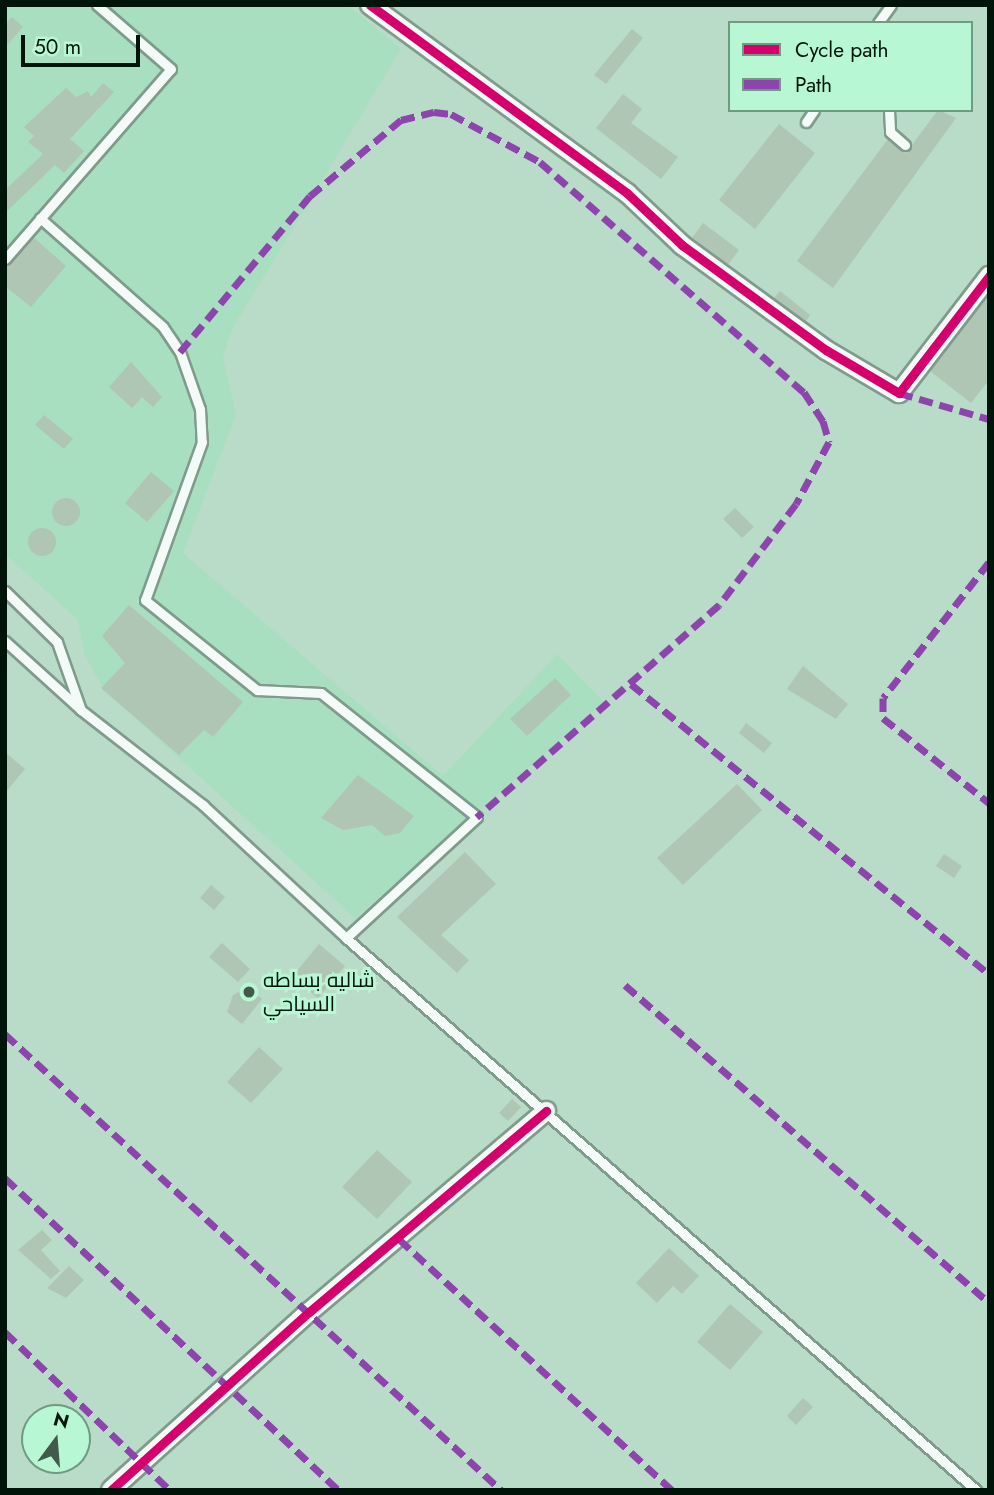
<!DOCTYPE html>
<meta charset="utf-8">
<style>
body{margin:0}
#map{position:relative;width:994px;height:1495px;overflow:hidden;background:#b9dcc8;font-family:Jost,Cairo,sans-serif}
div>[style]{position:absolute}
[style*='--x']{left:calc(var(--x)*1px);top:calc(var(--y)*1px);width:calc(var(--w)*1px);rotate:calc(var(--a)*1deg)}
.built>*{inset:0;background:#a8dfc0}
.building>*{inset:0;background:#aec6b3}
.round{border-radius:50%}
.roads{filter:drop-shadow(2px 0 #7f9b8c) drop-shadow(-2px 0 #7f9b8c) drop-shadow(0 2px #7f9b8c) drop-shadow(0 -2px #7f9b8c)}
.service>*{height:9px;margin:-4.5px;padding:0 4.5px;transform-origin:4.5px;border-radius:4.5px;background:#f4faf7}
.minor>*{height:18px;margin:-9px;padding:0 9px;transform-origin:9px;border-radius:9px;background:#f4faf7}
.quiet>*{height:7px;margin-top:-3.5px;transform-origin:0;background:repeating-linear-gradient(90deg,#8e44ad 0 14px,transparent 0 21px)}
.cycleway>*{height:9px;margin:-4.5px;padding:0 4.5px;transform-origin:4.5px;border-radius:4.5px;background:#d6006c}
.dots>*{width:19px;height:19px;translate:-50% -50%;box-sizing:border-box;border:4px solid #b8f7d3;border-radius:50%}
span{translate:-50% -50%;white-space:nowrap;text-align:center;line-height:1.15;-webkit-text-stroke:6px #b8f7d3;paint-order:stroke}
.poi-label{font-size:21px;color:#001409}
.left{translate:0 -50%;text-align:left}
.frame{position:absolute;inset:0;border:7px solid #001409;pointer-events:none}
.legend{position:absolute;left:728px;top:21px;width:245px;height:91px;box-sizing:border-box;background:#b8f7d3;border:2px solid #6e9c82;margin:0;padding:9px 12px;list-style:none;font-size:21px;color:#001409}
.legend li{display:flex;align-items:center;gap:14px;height:35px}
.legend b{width:35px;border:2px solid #6e9c82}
.north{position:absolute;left:21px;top:1404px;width:70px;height:70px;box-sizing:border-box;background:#b8f7d3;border:2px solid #6e9c82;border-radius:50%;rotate:16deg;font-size:19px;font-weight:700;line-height:28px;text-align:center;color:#001409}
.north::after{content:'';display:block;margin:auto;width:24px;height:32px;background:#415a4c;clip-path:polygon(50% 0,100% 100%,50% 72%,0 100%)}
.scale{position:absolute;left:21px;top:35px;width:119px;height:32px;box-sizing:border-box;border:4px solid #001409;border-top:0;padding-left:9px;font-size:21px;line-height:24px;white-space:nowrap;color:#001409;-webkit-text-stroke:5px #b8f7d3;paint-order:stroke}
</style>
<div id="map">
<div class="built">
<div style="clip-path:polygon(5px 5px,348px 5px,401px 49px,231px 331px,223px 357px,236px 415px,183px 553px,443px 776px,557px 654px,604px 702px,355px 918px,104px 690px,85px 656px,78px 620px,5px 554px)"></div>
</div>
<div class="building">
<div style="clip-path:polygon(12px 17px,23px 27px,5px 47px,5px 24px)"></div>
<div style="clip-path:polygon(632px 29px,643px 38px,606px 84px,594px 75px)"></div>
<div style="clip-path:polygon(103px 83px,114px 92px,70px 139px,84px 151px,64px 173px,55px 165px,5px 213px,5px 190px,43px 154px,28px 142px,34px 136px,24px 127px,66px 88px,76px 97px,88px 91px,91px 97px)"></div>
<div style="clip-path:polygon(623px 94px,642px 109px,631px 123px,678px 157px,661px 179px,596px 128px)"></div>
<div style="clip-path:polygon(938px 110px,956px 118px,833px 288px,797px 261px,888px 139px,906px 153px)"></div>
<div style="clip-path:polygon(779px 124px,815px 153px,755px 229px,719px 200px)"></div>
<div style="clip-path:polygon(703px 223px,739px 250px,728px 265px,692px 238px)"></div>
<div style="clip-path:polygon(33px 237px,66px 266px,31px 307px,5px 286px,5px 270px)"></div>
<div style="clip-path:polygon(780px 291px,810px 315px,806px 321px,774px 298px)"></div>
<div style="clip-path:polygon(989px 295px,989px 380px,971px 403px,930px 371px)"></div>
<div style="clip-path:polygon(131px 362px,162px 397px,153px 407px,142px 397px,132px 408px,109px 387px)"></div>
<div style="clip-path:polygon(44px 415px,73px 439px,64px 449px,35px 425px)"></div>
<div style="clip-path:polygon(151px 472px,174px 491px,147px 522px,125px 503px)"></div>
<div class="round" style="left:52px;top:498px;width:28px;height:28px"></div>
<div style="clip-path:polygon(735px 508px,754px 527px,742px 538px,723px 519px)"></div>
<div class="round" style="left:28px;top:528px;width:28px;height:28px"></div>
<div style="clip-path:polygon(129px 605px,243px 702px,213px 737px,204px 730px,179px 755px,101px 688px,125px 663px,102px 636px)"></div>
<div style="clip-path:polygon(803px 666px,848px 704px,836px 719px,787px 689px)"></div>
<div style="clip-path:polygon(555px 678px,571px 695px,527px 736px,510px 719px)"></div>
<div style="clip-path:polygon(746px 723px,772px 743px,764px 753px,739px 733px)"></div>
<div style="clip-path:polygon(5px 752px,25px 769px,5px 793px)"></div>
<div style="clip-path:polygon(358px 775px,414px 816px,400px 833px,385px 836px,372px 825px,343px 830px,321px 818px)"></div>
<div style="clip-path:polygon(737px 784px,762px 810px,683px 885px,657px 858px)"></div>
<div style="clip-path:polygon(465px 852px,496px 884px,441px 935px,469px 960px,457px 973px,397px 917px)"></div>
<div style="clip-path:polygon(944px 854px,962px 866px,954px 878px,936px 866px)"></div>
<div style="clip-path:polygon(211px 885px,225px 897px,214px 910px,200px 898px)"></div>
<div style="clip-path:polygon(222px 943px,250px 969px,238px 982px,209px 957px)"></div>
<div style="clip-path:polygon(319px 944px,345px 966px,318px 998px,292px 977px)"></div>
<div style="clip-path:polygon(248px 987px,262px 999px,242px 1024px,227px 1012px,233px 995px)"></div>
<div style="clip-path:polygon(259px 1047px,283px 1069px,251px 1103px,227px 1082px)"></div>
<div style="clip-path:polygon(512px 1099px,521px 1107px,508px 1121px,499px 1113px)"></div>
<div style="clip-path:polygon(377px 1150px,412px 1182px,377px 1219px,342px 1187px)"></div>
<div style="clip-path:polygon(42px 1230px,52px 1240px,41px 1250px,60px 1271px,51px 1279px,18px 1250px)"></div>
<div style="clip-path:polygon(669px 1248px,699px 1276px,682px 1294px,673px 1286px,657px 1303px,636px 1283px)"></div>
<div style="clip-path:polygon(69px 1266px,84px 1280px,66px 1298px,47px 1288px)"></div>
<div style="clip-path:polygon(730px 1304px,763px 1332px,730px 1370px,697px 1342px)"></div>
<div style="clip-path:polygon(803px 1398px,813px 1407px,796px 1425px,787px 1416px)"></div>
</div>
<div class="roads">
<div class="service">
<div style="--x:878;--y:23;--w:22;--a:-54"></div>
<div style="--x:889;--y:110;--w:22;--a:87"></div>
<div style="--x:890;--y:132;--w:20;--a:41"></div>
<div style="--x:806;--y:122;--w:14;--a:-56"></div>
<div style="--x:40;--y:218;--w:164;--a:41.5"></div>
<div style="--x:163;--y:327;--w:30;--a:56"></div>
<div style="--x:180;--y:352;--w:60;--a:70.7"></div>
<div style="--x:200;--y:409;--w:33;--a:87"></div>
<div style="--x:202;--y:442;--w:168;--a:109.8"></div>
<div style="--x:145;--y:600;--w:144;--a:38.8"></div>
<div style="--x:257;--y:690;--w:64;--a:2.7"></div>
<div style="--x:321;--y:693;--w:199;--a:38.5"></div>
<div style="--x:477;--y:817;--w:178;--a:137.3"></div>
<div style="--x:5;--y:259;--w:252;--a:-48.9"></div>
<div style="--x:171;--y:69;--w:98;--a:-139.1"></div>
<div style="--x:5;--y:591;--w:73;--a:44.4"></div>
<div style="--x:57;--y:642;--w:72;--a:70.6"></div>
<div style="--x:81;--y:710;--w:155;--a:37.9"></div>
<div style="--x:203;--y:805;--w:195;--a:42.9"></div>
<div style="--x:346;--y:938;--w:838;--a:41.22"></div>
<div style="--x:5;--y:641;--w:100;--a:42.2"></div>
</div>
<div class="minor">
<div style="--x:370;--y:5;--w:318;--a:36.2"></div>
<div style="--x:627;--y:193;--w:76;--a:43.4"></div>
<div style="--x:682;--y:245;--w:178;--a:36.1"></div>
<div style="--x:826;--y:350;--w:85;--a:30.5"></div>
<div style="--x:899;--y:393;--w:148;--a:-52.4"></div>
<div style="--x:111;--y:1490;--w:266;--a:-42"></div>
<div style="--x:309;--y:1312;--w:311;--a:-40.3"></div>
</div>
</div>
<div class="quiet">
<div style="--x:180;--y:352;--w:203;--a:-50.2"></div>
<div style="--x:310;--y:196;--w:119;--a:-39.9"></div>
<div style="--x:401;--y:120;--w:34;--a:-14"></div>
<div style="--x:434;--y:112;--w:17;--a:7"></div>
<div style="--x:451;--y:114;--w:101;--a:28.3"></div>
<div style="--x:540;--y:162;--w:350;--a:41.1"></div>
<div style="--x:804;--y:392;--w:35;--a:57"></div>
<div style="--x:823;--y:421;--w:22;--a:74"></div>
<div style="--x:829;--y:442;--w:70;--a:118"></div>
<div style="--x:796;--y:504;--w:127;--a:127.3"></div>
<div style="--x:719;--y:605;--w:322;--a:138.8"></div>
<div style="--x:899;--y:393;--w:94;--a:16.1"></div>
<div style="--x:989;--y:562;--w:172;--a:127.9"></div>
<div style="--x:883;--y:698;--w:20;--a:90"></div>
<div style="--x:883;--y:718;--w:136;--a:38.7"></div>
<div style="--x:631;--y:684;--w:461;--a:39"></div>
<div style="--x:625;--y:985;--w:483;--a:41.1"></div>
<div style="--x:5;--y:1034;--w:674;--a:42.59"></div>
<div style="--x:5;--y:1178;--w:456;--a:43.1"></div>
<div style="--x:399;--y:1239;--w:371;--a:42.6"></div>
<div style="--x:5;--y:1332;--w:228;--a:43.8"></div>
</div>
<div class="cycleway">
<div style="--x:370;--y:5;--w:318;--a:36.2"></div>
<div style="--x:627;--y:193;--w:76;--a:43.4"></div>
<div style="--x:682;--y:245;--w:178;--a:36.1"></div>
<div style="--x:826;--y:350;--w:85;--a:30.5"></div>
<div style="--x:899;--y:393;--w:148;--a:-52.4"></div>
<div style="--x:111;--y:1490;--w:266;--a:-42"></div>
<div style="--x:309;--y:1312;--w:311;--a:-40.3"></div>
</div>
<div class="dots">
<div style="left:249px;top:992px;background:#415a4c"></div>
</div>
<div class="poi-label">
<span class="left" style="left:263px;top:992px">شاليه بساطه<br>السياحي</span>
</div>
<div class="frame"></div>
<ul class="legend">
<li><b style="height:9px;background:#d6006c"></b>Cycle path</li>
<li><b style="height:9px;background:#8e44ad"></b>Path</li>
</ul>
<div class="north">N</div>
<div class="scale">50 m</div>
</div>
